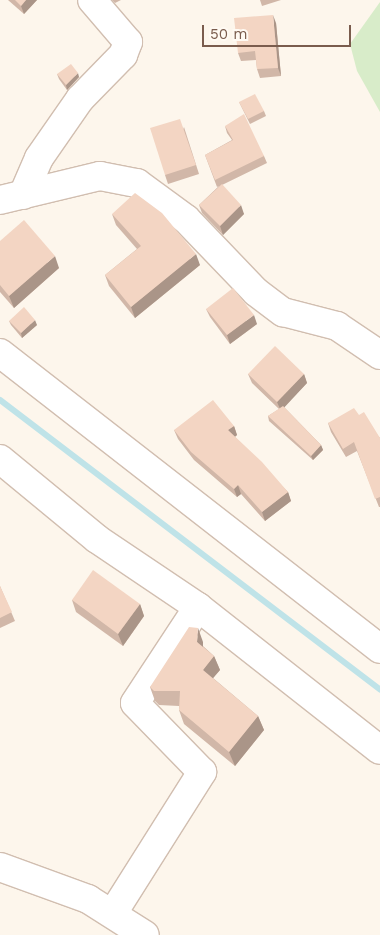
<!DOCTYPE html>
<style>
body{margin:0}
#map{position:relative;width:380px;height:935px;overflow:hidden;background:#fdf6ec;font-family:"Work Sans",sans-serif}
div>[style]{position:absolute}
[style*='--x']{left:calc(var(--x)*1px);top:calc(var(--y)*1px);width:calc(var(--w)*1px);rotate:calc(var(--a)*1deg)}
.green>*{inset:0;background:#d8ecc9}
.stream>*{height:6px;margin:-3px;padding:0 3px;transform-origin:3px;border-radius:3px;background:#bfe3e8}
.roads{filter:drop-shadow(1px 0 #d1beb0) drop-shadow(-1px 0 #d1beb0) drop-shadow(0 1px #d1beb0) drop-shadow(0 -1px #d1beb0)}
.minor>*{height:28px;margin:-14px;padding:0 14px;transform-origin:14px;border-radius:14px;background:#fff}
.wall>*{inset:0;background:#d1b7a8}
.shaded-wall>*{inset:0;background:#aa9588}
.building>*{inset:0;background:#f3d5c3}
span{translate:-50% -50%;white-space:nowrap;text-align:center;line-height:1.15;-webkit-text-stroke:4px #fffaf3;paint-order:stroke}
.scale{position:absolute;left:202px;top:25px;width:149px;height:22px;box-sizing:border-box;border:2px solid #7a5c4d;border-top:0;padding-left:6px;font-size:15px;line-height:18px;white-space:nowrap;color:#7a5c4d;-webkit-text-stroke:4px #fffaf3;paint-order:stroke}
</style>
<div id="map">
<div class="green">
<div style="clip-path:polygon(380px 2px,380px 112px,357px 71px,350px 44px)"></div>
</div>
<div class="stream">
<div style="--x:0;--y:400;--w:478;--a:37.3"></div>
</div>
<div class="roads">
<div class="minor">
<div style="--x:23;--y:195;--w:40;--a:-66.6"></div>
<div style="--x:39;--y:158;--w:72;--a:-55.2"></div>
<div style="--x:80;--y:99;--w:62;--a:-45.7"></div>
<div style="--x:123;--y:55;--w:14;--a:-69"></div>
<div style="--x:128;--y:42;--w:55;--a:-130.6"></div>
<div style="--x:0;--y:200;--w:103;--a:-13.5"></div>
<div style="--x:100;--y:176;--w:38;--a:11"></div>
<div style="--x:137;--y:183;--w:61;--a:36.3"></div>
<div style="--x:186;--y:219;--w:101;--a:46.2"></div>
<div style="--x:256;--y:292;--w:34;--a:37"></div>
<div style="--x:283;--y:312;--w:56;--a:14.5"></div>
<div style="--x:337;--y:326;--w:52;--a:34"></div>
<div style="--x:0;--y:353;--w:482;--a:37.9"></div>
<div style="--x:0;--y:459;--w:126;--a:39.5"></div>
<div style="--x:97;--y:539;--w:122;--a:34"></div>
<div style="--x:198;--y:607;--w:231;--a:38.2"></div>
<div style="--x:0;--y:867;--w:94;--a:20"></div>
<div style="--x:88;--y:899;--w:67;--a:32.3"></div>
<div style="--x:113;--y:913;--w:167;--a:-57.7"></div>
<div style="--x:202;--y:772;--w:96;--a:-134.2"></div>
<div style="--x:135;--y:703;--w:115;--a:-56.7"></div>
</div>
</div>
<div class="wall">
<div style="clip-path:polygon(8px 0,37px 0,24px 14px)"></div>
<div style="clip-path:polygon(112px 0,121px 0,115px 3px)"></div>
<div style="clip-path:polygon(260px 0,281px 0,262px 6px)"></div>
<div style="clip-path:polygon(276px 23px,281px 76px,260px 78px,257px 69px,256px 60px,241px 61px,238px 53px)"></div>
<div style="clip-path:polygon(57px 74px,79px 77px,67px 90px,59px 79px)"></div>
<div style="clip-path:polygon(239px 102px,264px 111px,266px 116px,250px 124px)"></div>
<div style="clip-path:polygon(225px 126px,264px 156px,267px 163px,222px 185px,244px 214px,223px 235px,202px 213px,199px 205px,219px 186px,217px 187px,205px 155px,232px 140px,227px 133px)"></div>
<div style="clip-path:polygon(184px 127px,199px 174px,168px 184px,165px 175px)"></div>
<div style="clip-path:polygon(112px 214px,200px 265px,135px 318px,109px 286px,105px 275px,137px 249px,116px 225px)"></div>
<div style="clip-path:polygon(0 241px,59px 268px,14px 308px,0 292px)"></div>
<div style="clip-path:polygon(206px 309px,257px 324px,230px 344px,210px 317px)"></div>
<div style="clip-path:polygon(9px 321px,37px 325px,22px 338px,11px 325px)"></div>
<div style="clip-path:polygon(248px 374px,304px 374px,307px 383px,284px 407px,321px 445px,323px 450px,313px 460px,269px 421px,268px 416px,279px 409px,252px 383px)"></div>
<div style="clip-path:polygon(359px 415px,380px 438px,380px 507px,379px 507px,357px 451px,346px 457px,331px 432px,328px 423px)"></div>
<div style="clip-path:polygon(234px 426px,237px 435px,235px 437px,288px 492px,291px 501px,265px 521px,241px 494px,237px 497px,194px 460px,178px 439px,174px 430px)"></div>
<div style="clip-path:polygon(0 586px,15px 621px,0 628px)"></div>
<div style="clip-path:polygon(72px 600px,140px 604px,144px 616px,123px 646px,76px 612px)"></div>
<div style="clip-path:polygon(203px 642px,203px 646px,214px 656px,220px 670px,213px 678px,258px 716px,264px 730px,235px 766px,184px 724px,179px 710px,179px 706px,159px 705px,155px 701px,150px 687px)"></div>
</div>
<div class="shaded-wall">
<div style="clip-path:polygon(26px 0,37px 0,24px 14px,21px 6px)"></div>
<div style="clip-path:polygon(273px 15px,276px 23px,281px 76px,278px 68px)"></div>
<div style="clip-path:polygon(78px 73px,79px 77px,67px 90px,66px 85px)"></div>
<div style="clip-path:polygon(241px 205px,244px 214px,223px 235px,220px 226px)"></div>
<div style="clip-path:polygon(196px 254px,200px 265px,135px 318px,131px 307px)"></div>
<div style="clip-path:polygon(55px 256px,59px 268px,14px 308px,9px 296px)"></div>
<div style="clip-path:polygon(254px 315px,257px 324px,230px 344px,227px 335px)"></div>
<div style="clip-path:polygon(35px 320px,37px 325px,22px 338px,21px 333px)"></div>
<div style="clip-path:polygon(304px 374px,307px 383px,281px 411px,277px 402px)"></div>
<div style="clip-path:polygon(234px 426px,237px 435px,232px 439px,228px 430px)"></div>
<div style="clip-path:polygon(321px 445px,323px 450px,313px 460px,311px 456px)"></div>
<div style="clip-path:polygon(238px 485px,241px 494px,237px 497px,234px 489px)"></div>
<div style="clip-path:polygon(288px 492px,291px 501px,265px 521px,262px 512px)"></div>
<div style="clip-path:polygon(140px 604px,144px 616px,123px 646px,118px 634px)"></div>
<div style="clip-path:polygon(198px 628px,203px 642px,203px 656px,197px 642px)"></div>
<div style="clip-path:polygon(214px 656px,220px 670px,208px 684px,203px 670px)"></div>
<div style="clip-path:polygon(258px 716px,264px 730px,235px 766px,229px 752px)"></div>
</div>
<div class="building">
<div style="clip-path:polygon(15px 0,26px 0,21px 6px)"></div>
<div style="clip-path:polygon(273px 15px,278px 68px,257px 69px,255px 51px,238px 53px,234px 18px)"></div>
<div style="clip-path:polygon(71px 64px,78px 73px,66px 85px,57px 74px)"></div>
<div style="clip-path:polygon(255px 94px,264px 111px,248px 119px,239px 102px)"></div>
<div style="clip-path:polygon(244px 114px,264px 156px,215px 180px,205px 155px,233px 140px,225px 126px)"></div>
<div style="clip-path:polygon(180px 119px,196px 165px,165px 175px,150px 128px)"></div>
<div style="clip-path:polygon(222px 184px,241px 205px,220px 226px,199px 205px)"></div>
<div style="clip-path:polygon(135px 193px,162px 213px,196px 254px,131px 307px,105px 275px,141px 246px,112px 214px)"></div>
<div style="clip-path:polygon(24px 220px,55px 256px,9px 296px,0 285px,0 241px)"></div>
<div style="clip-path:polygon(233px 288px,254px 315px,227px 335px,206px 309px)"></div>
<div style="clip-path:polygon(24px 307px,35px 320px,21px 333px,9px 321px)"></div>
<div style="clip-path:polygon(275px 346px,304px 374px,277px 402px,248px 374px)"></div>
<div style="clip-path:polygon(213px 400px,234px 426px,228px 430px,262px 462px,288px 492px,262px 512px,238px 485px,234px 489px,191px 452px,174px 430px)"></div>
<div style="clip-path:polygon(283px 406px,321px 445px,311px 456px,268px 416px)"></div>
<div style="clip-path:polygon(354px 408px,359px 415px,364px 412px,380px 438px,380px 497px,375px 499px,354px 442px,343px 449px,328px 423px)"></div>
<div style="clip-path:polygon(93px 570px,140px 604px,118px 634px,72px 600px)"></div>
<div style="clip-path:polygon(0 586px,12px 612px,0 618px)"></div>
<div style="clip-path:polygon(189px 627px,198px 628px,197px 642px,214px 656px,203px 670px,258px 716px,229px 752px,179px 710px,180px 691px,154px 691px,150px 687px)"></div>
</div>
<div class="scale">50 m</div>
</div>
